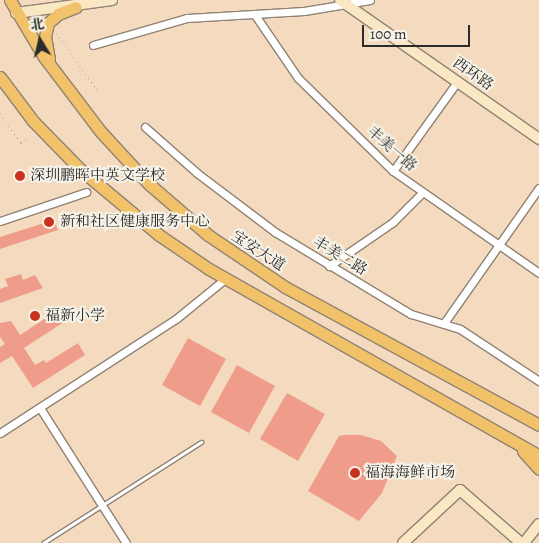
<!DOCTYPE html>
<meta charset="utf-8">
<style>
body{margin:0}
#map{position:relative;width:539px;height:543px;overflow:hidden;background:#f4dbbf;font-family:Alegreya,"Noto Serif SC",serif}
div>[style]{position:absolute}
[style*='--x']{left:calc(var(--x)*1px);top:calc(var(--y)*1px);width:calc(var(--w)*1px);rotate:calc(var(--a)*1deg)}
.building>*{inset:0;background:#ef9d8a}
.path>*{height:1px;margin-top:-0.5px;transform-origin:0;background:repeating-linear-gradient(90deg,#908375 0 1px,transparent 0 5px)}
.roads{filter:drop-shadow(1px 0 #908375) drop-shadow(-1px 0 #908375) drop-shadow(0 1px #908375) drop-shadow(0 -1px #908375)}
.lane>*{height:3px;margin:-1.5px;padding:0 1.5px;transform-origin:1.5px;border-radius:1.5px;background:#fff}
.street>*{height:7px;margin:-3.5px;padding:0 3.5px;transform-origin:3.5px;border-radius:3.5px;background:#fff}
.secondary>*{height:10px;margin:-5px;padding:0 5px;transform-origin:5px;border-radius:5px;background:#fae7c3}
.primary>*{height:11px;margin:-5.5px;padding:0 5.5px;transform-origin:5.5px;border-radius:5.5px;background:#f2c26a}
.dots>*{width:14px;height:14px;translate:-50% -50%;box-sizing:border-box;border:2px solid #f7f3e8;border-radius:50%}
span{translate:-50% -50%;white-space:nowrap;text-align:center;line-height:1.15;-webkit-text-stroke:4px #f7f3e8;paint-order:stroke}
.street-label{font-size:15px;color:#2b2b2b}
.poi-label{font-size:15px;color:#2b2b2b}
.left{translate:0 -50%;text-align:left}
.north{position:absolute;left:15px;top:15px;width:50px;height:50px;-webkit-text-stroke:4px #f7f3e8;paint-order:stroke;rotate:351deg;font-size:14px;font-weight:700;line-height:20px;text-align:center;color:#2b2b2b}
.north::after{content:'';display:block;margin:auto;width:18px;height:22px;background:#2b2b2b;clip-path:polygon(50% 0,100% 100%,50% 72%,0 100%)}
.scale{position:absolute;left:362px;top:25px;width:108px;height:22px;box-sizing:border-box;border:2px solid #2b2b2b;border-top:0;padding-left:6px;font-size:15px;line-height:18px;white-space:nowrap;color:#2b2b2b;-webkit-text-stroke:4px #f7f3e8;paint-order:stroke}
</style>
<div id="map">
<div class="building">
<div style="clip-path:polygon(54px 220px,58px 230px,0 249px,0 237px)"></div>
<div style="clip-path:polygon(21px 274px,23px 280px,35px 275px,43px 288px,0 303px,0 289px,8px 286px,5px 279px)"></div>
<div style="clip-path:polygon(55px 308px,64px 322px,24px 348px,35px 365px,44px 360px,46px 363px,78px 343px,85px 355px,33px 388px,12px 356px,0 363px,0 347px,5px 344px,0 337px,0 323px,11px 321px,20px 335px,49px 316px,47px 313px)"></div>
<div style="clip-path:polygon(188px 338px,226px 359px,200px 406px,162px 385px)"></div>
<div style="clip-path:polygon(237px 365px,275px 386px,249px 433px,211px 412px)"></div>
<div style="clip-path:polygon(287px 393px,325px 414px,298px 461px,260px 439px)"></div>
<div style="clip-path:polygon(344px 435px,361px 435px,381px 441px,397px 456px,382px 493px,359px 521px,308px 491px,339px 436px)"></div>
</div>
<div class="path">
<div style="--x:56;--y:33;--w:69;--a:53.8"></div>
<div style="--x:97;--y:89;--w:3;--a:135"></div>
<div style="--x:0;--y:113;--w:37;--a:55"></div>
<div style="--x:21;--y:143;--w:6;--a:-39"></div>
</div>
<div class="roads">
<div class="lane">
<div style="--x:43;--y:543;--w:188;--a:-32.6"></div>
</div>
<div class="street">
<div style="--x:255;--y:15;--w:76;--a:55.7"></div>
<div style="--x:298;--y:78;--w:133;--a:44.4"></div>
<div style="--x:393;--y:171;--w:178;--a:34.9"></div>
<div style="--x:93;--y:45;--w:98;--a:-16"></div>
<div style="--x:187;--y:18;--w:117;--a:-3.4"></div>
<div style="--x:304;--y:11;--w:67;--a:-9.5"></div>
<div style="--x:145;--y:127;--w:69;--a:41.5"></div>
<div style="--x:197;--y:173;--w:98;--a:37.1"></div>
<div style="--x:275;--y:232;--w:159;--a:31.1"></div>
<div style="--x:411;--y:314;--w:51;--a:17"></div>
<div style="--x:460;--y:329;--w:95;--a:33.4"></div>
<div style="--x:393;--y:171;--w:110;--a:-54.3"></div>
<div style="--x:0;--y:221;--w:91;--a:-18.6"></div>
<div style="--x:329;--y:266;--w:78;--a:-34.5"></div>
<div style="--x:393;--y:222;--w:42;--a:-45"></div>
<div style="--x:444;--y:323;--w:165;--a:-54.9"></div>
<div style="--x:40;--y:408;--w:160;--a:57.5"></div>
<div style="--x:0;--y:433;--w:211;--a:-33"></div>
<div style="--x:177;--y:318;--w:63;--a:-39.2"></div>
</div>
<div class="secondary">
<div style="--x:340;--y:0;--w:243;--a:34.9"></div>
<div style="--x:16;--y:13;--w:97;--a:-7.7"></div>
<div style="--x:403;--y:543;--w:78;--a:-42.9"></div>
<div style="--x:460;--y:490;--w:81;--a:41"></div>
<div style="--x:524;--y:543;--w:24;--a:-52"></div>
</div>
<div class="primary">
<div style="--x:10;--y:0;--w:66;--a:59.2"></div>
<div style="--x:44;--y:57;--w:94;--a:52.8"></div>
<div style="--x:101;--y:132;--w:71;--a:47.3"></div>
<div style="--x:149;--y:184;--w:78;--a:40.8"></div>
<div style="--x:208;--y:235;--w:93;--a:34"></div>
<div style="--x:285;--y:287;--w:289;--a:28.5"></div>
<div style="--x:49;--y:59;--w:22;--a:-100"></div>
<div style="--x:45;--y:37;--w:14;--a:-78"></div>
<div style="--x:48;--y:23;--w:13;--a:-42"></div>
<div style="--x:58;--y:14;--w:19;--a:-21"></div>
<div style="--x:0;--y:77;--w:55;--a:53.1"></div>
<div style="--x:33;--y:121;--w:69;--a:45.6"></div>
<div style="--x:81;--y:170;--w:102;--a:39.8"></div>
<div style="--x:159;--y:235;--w:60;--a:34.2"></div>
<div style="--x:209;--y:269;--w:379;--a:29.5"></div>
<div style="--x:523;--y:451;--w:24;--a:48"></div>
</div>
</div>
<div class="dots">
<div style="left:20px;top:176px;background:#c8321e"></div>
<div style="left:49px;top:222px;background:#c8321e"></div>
<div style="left:35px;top:316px;background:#c8321e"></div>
<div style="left:355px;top:473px;background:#c8321e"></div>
</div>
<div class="street-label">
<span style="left:473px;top:74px;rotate:35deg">西环路</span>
<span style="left:392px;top:149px;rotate:41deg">丰美一路</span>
<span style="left:258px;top:251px;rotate:33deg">宝安大道</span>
<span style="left:340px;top:256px;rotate:31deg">丰美二路</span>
</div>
<div class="poi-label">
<span class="left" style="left:30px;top:176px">深圳鹏晖中英文学校</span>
<span class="left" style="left:60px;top:222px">新和社区健康服务中心</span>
<span class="left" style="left:45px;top:316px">福新小学</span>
<span class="left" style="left:365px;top:473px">福海海鲜市场</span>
</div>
<div class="north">北</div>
<div class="scale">100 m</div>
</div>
